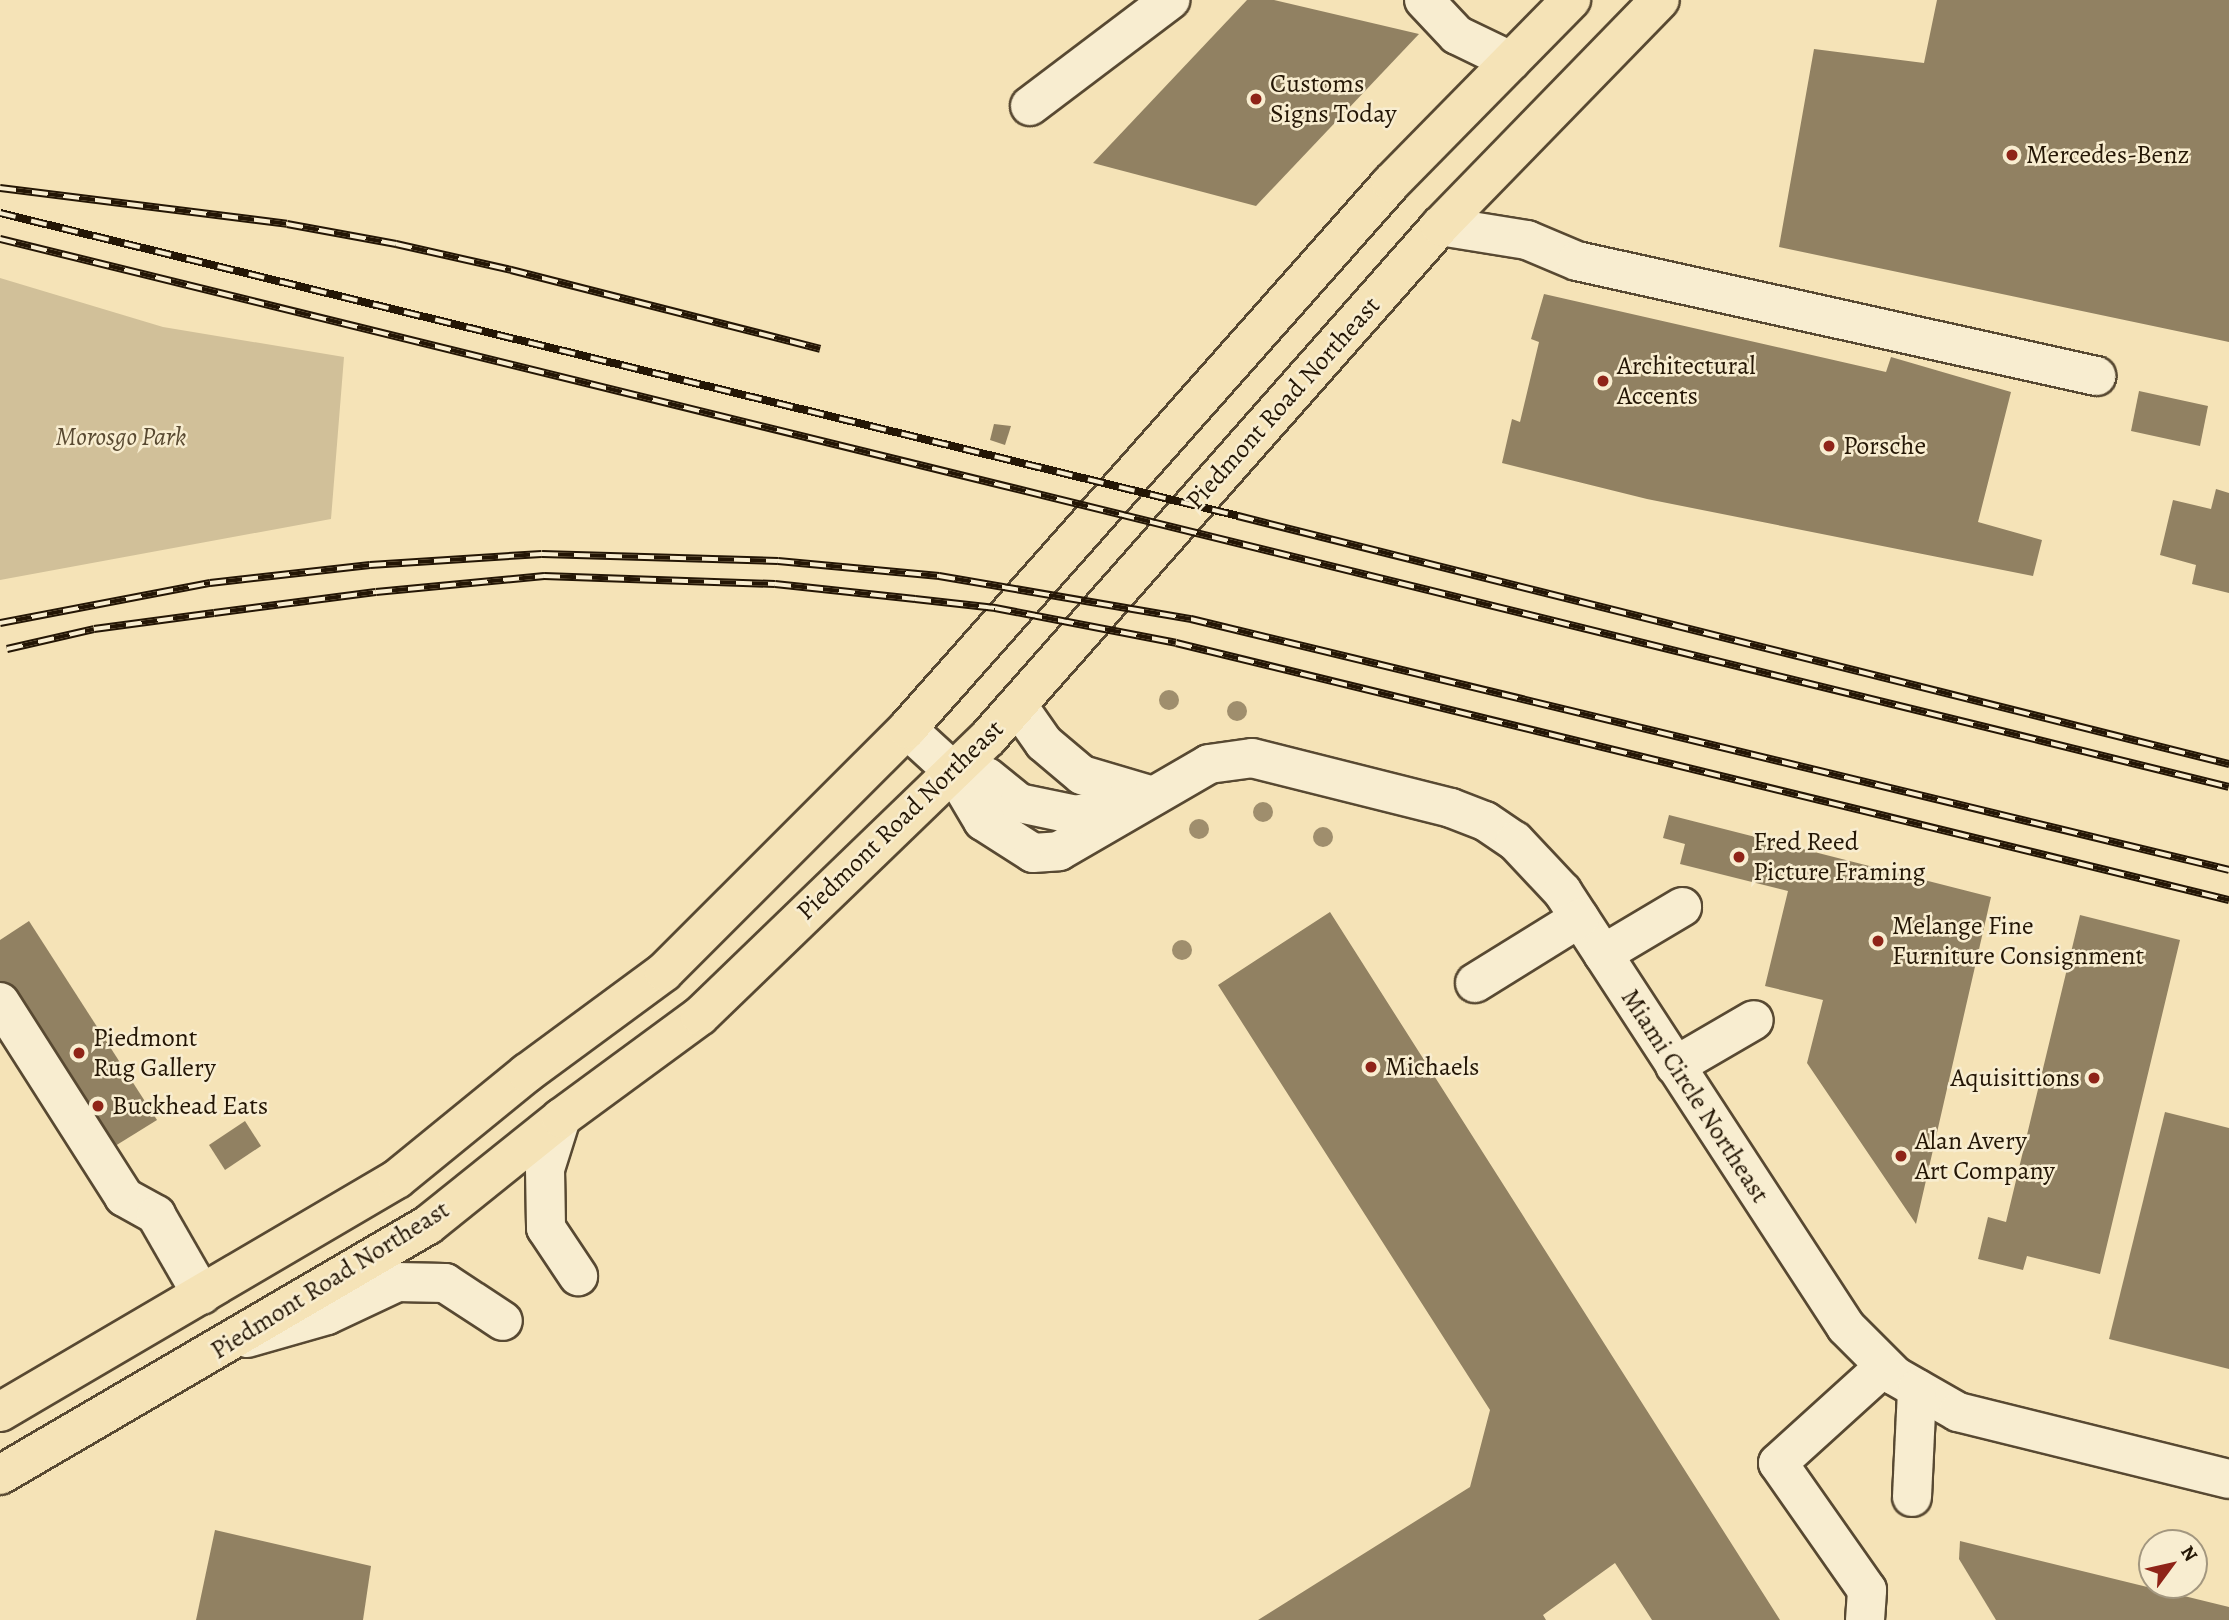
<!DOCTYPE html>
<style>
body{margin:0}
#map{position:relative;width:2229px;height:1620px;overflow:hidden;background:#f5e3b7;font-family:Alegreya,serif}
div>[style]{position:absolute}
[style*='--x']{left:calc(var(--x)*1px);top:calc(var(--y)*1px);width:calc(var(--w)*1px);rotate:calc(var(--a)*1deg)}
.green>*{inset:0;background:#d1c099}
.building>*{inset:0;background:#918162}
.roads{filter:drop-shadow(2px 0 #584932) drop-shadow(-2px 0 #584932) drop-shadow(0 2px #584932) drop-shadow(0 -2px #584932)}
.minor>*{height:38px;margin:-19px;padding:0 19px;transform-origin:19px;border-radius:19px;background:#f8edd0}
.major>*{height:38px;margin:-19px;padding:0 19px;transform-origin:19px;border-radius:19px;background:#f5e3b7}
.rail>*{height:8px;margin-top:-4px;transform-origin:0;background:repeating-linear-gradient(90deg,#f8edd0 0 16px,#241605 0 32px);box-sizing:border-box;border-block:2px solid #241605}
.trees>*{width:20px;height:20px;margin:-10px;border-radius:50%;background:#9f8e6d}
.dots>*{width:19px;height:19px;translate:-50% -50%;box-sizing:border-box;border:4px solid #f8edd0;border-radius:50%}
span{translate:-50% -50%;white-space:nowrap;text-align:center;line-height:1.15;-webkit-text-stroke:5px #f8edd0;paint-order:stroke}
.poi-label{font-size:26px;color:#241605}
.left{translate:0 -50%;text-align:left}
.right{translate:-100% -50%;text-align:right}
.street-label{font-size:26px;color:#241605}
.park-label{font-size:26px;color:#584931;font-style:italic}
.north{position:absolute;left:2138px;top:1529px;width:70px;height:70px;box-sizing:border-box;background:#f8edd0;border:2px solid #a3977f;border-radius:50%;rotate:57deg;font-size:19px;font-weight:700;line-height:28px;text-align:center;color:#241605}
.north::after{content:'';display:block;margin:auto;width:24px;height:32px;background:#8f2418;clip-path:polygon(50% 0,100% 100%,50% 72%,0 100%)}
</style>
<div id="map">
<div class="green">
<div style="clip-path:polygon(0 278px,163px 327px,344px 357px,331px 519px,0 580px)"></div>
</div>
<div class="building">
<div style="clip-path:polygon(1247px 0,1274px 0,1419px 34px,1256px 206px,1093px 163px)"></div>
<div style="clip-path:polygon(1937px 0,2229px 0,2229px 342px,1779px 247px,1814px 49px,1924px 63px)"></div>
<div style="clip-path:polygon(1544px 294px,1886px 372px,1891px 357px,2011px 392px,1978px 522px,2042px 540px,2033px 576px,1647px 499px,1502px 463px,1512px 419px,1520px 422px,1539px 342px,1531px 339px)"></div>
<div style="clip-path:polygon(2139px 391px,2208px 406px,2200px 446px,2131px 431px)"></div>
<div style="clip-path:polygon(994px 424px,1011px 426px,1005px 445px,990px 440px)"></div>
<div style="clip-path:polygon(2216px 489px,2229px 493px,2229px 593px,2192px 584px,2196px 565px,2160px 555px,2173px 500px,2211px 509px)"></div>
<div style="clip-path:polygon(1669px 815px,1991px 897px,1916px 1224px,1807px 1063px,1823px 1000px,1765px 986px,1788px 891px,1680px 864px,1685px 844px,1663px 838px)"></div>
<div style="clip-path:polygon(1330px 912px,1780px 1620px,1652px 1620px,1615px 1563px,1543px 1615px,1546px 1620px,1258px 1620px,1470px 1487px,1490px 1410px,1218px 985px)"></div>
<div style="clip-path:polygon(2080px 915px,2180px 940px,2100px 1274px,2027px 1256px,2023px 1270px,1978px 1259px,1988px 1217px,2006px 1222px)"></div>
<div style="clip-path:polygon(29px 921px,157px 1120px,107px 1151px,0 986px,0 940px)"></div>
<div style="clip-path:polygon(2165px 1112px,2229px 1128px,2229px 1369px,2109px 1339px)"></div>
<div style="clip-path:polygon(245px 1121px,261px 1146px,225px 1170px,209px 1145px)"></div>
<div style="clip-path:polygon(215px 1530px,371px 1566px,363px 1620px,196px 1620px)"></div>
<div style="clip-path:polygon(1960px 1541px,2229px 1607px,2229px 1620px,1996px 1620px,1959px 1559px)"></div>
</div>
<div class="roads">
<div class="minor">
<div style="--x:1424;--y:0;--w:48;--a:46.7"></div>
<div style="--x:1457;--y:35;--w:60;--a:25.7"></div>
<div style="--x:1030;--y:106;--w:176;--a:-37.1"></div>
<div style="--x:1440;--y:226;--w:88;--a:9.1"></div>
<div style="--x:1527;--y:240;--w:54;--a:22.8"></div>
<div style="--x:1577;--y:261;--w:532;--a:12.49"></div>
<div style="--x:1018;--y:706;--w:45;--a:54.9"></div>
<div style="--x:1044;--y:743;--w:50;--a:40.1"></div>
<div style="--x:1082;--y:775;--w:74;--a:16.5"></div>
<div style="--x:907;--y:729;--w:64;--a:42.5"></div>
<div style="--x:954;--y:772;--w:57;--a:59.4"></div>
<div style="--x:983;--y:821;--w:59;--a:32.6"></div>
<div style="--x:1033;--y:853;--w:26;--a:-4"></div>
<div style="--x:1059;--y:851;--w:173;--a:-30.1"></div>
<div style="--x:1209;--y:764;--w:43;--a:-7.9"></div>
<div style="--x:1252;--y:758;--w:205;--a:14.1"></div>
<div style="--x:1451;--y:808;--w:36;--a:21"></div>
<div style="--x:1485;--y:821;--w:36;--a:34"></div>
<div style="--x:1515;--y:841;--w:69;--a:46.8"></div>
<div style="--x:1562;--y:891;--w:520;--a:56.92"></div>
<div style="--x:1846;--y:1327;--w:69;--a:45"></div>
<div style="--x:1895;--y:1376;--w:73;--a:29.7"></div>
<div style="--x:1958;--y:1412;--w:279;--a:13.9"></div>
<div style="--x:954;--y:772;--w:33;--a:9"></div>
<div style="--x:987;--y:777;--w:41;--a:39.1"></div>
<div style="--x:1019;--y:803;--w:58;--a:11.9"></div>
<div style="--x:1076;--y:815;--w:44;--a:-13.1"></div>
<div style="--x:1603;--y:954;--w:92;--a:-30.7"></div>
<div style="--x:1475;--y:983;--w:123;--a:-31.8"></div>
<div style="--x:0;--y:1002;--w:231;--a:57.5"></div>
<div style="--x:124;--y:1197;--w:37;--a:29"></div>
<div style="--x:156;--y:1215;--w:92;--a:60.1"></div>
<div style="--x:1675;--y:1066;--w:91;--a:-30.2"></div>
<div style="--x:561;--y:1118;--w:53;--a:107.4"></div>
<div style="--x:545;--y:1169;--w:59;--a:89"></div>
<div style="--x:546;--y:1228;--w:58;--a:56.3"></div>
<div style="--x:247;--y:1338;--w:83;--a:-16"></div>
<div style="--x:327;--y:1315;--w:77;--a:-25.2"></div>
<div style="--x:397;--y:1282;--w:48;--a:1.2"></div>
<div style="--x:445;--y:1283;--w:69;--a:33.2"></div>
<div style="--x:1912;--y:1497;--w:108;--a:-87.3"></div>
<div style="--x:1865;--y:1620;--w:30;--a:-86"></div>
<div style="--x:1867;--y:1590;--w:155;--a:-125"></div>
<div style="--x:1778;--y:1463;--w:144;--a:-42.2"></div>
</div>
<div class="major">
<div style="--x:0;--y:1412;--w:460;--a:-30.4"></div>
<div style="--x:397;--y:1179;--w:168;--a:-39.2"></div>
<div style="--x:527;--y:1073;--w:170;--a:-36.4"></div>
<div style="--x:664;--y:972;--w:344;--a:-45"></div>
<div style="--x:907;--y:729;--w:730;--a:-48.44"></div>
<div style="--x:1391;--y:183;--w:257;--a:-45.5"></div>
<div style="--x:0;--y:1475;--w:496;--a:-30.3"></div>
<div style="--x:428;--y:1225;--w:171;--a:-38.8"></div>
<div style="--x:561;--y:1118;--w:172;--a:-36.3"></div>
<div style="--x:700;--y:1016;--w:400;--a:-44"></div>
<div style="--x:988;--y:738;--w:683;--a:-48.56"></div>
<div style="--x:1440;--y:226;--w:315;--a:-45.8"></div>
</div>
</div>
<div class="rail">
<div style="--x:0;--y:188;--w:289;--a:7.1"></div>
<div style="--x:287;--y:224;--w:111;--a:10.4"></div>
<div style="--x:396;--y:244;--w:118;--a:12.7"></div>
<div style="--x:511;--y:270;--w:319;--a:14.3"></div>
<div style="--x:0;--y:213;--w:1275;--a:13.75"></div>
<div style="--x:1238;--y:516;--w:1022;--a:14.05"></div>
<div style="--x:0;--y:239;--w:2295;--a:13.81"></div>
<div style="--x:0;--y:623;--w:214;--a:-10.8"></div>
<div style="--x:210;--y:583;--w:161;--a:-6.4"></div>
<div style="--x:370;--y:565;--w:172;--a:-3.7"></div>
<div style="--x:542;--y:554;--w:236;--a:1.7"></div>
<div style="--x:778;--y:561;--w:162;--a:5.3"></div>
<div style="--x:939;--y:576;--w:256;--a:9.7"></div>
<div style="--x:1191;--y:619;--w:1068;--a:13.59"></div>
<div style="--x:7;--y:649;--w:89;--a:-12.9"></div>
<div style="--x:94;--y:629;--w:121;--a:-7.6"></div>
<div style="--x:214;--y:613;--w:163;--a:-7.4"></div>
<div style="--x:376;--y:592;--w:169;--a:-5.4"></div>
<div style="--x:544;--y:576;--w:231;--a:2"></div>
<div style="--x:775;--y:584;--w:141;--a:6.1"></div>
<div style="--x:915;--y:599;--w:81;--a:6.4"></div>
<div style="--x:995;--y:608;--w:184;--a:10.9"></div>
<div style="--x:1176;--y:643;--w:1084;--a:13.72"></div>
</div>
<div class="trees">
<div style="left:1169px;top:700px"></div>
<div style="left:1237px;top:711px"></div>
<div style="left:1263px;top:812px"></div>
<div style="left:1199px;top:829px"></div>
<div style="left:1323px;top:837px"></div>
<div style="left:1182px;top:950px"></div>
</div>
<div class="dots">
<div style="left:1256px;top:99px;background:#8f2418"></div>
<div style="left:2012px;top:155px;background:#8f2418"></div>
<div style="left:1603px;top:381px;background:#8f2418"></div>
<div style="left:1829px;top:446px;background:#8f2418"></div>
<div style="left:1739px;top:857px;background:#8f2418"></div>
<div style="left:1878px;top:941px;background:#8f2418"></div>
<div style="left:79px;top:1053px;background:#8f2418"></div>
<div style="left:1371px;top:1067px;background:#8f2418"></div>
<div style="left:2094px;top:1078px;background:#8f2418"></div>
<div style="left:98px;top:1106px;background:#8f2418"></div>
<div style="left:1901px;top:1156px;background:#8f2418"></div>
</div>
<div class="poi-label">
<span class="left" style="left:1270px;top:99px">Customs<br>Signs Today</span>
<span class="left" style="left:2026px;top:155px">Mercedes-Benz</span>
<span class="left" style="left:1617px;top:381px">Architectural<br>Accents</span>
<span class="left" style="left:1843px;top:446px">Porsche</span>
<span class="left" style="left:1753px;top:857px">Fred Reed<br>Picture Framing</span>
<span class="left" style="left:1892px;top:941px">Melange Fine<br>Furniture Consignment</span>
<span class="left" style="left:93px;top:1053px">Piedmont<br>Rug Gallery</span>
<span class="left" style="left:1385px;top:1067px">Michaels</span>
<span class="right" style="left:2080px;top:1078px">Aquisittions</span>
<span class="left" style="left:112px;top:1106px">Buckhead Eats</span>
<span class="left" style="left:1915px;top:1156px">Alan Avery<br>Art Company</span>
</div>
<div class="street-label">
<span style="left:1283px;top:403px;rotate:-48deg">Piedmont Road Northeast</span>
<span style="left:900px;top:820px;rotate:-44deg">Piedmont Road Northeast</span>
<span style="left:1695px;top:1096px;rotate:57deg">Miami Circle Northeast</span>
<span style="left:330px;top:1280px;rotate:-32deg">Piedmont Road Northeast</span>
</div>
<div class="park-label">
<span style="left:121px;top:437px">Morosgo Park</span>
</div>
<div class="north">N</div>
</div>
